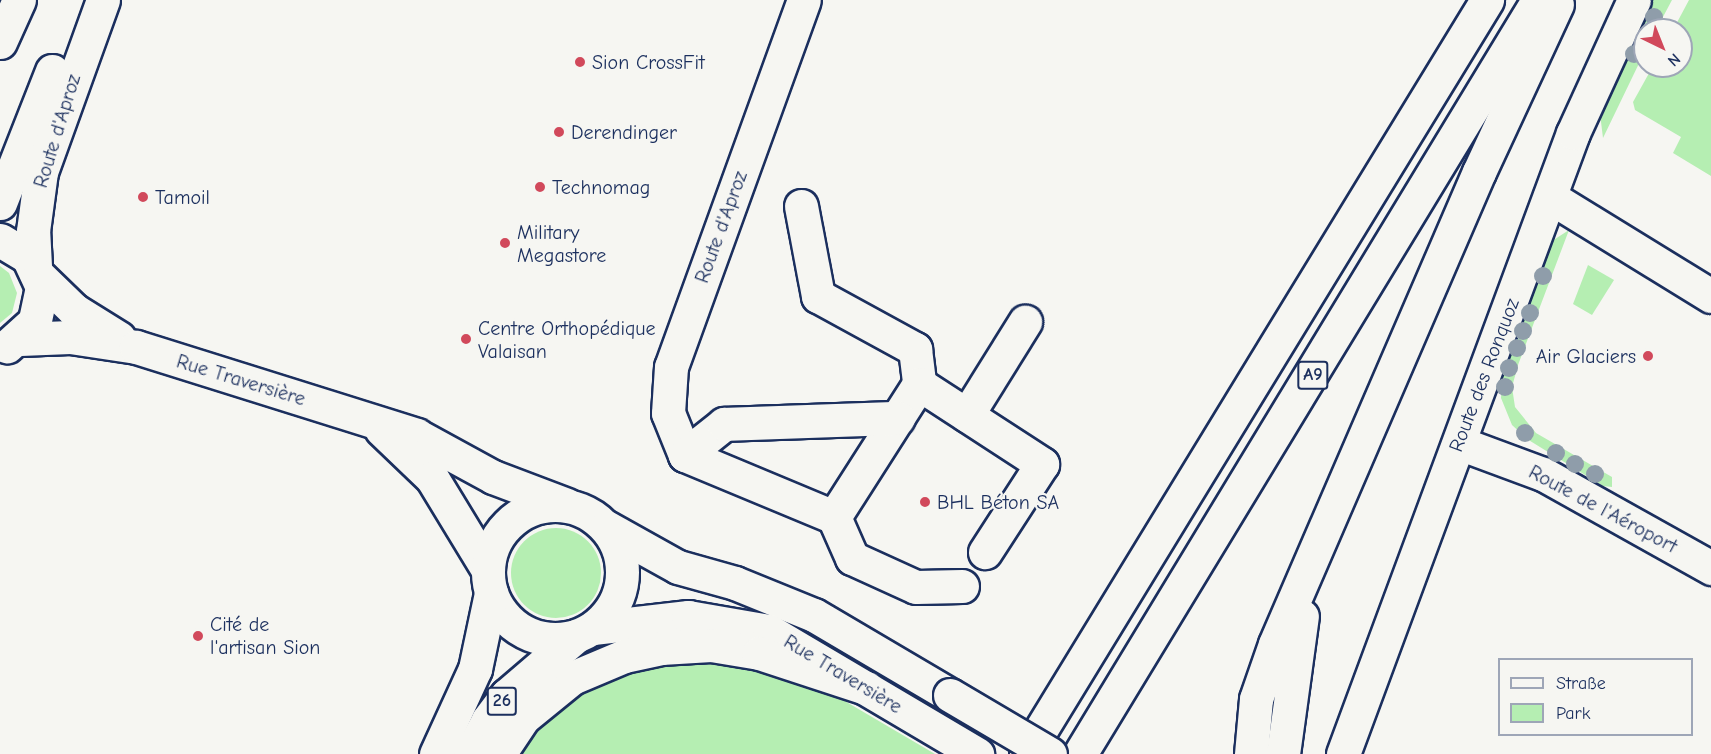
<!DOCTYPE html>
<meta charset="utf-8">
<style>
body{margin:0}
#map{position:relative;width:1711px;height:754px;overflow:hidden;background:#f6f6f2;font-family:"Comic Neue",sans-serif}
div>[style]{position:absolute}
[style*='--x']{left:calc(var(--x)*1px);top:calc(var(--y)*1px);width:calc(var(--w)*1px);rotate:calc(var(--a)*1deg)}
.green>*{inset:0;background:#b5eeb2}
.round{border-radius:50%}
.roads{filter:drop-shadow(2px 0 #1b2f5e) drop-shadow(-2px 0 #1b2f5e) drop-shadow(0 2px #1b2f5e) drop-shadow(0 -2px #1b2f5e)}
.minor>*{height:33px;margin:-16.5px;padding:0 16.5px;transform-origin:16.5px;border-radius:16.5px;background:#f6f6f2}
.major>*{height:33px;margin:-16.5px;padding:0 16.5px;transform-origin:16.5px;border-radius:16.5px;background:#f6f6f2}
.major>.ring{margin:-16.5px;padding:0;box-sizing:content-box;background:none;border:33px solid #f6f6f2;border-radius:50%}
.highway>*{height:33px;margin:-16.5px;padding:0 16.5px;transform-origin:16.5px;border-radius:16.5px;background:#f6f6f2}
.bridges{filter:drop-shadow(2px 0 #1b2f5e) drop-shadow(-2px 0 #1b2f5e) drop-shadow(0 2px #1b2f5e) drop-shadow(0 -2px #1b2f5e)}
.major-bridge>*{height:33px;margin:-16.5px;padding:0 16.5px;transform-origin:16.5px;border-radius:16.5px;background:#f6f6f2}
.trees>*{width:18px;height:18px;margin:-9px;border-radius:50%;background:#8f9daa}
.dots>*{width:16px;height:16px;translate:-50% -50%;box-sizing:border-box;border:3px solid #f6f6f2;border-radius:50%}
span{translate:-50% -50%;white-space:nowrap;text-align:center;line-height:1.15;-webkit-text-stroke:4.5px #f6f6f2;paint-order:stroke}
.shield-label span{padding:2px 4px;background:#f6f6f2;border:2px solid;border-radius:4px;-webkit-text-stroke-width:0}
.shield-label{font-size:18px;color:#1b2f5e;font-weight:700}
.poi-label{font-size:20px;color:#1b2f5e}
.left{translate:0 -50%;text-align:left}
.right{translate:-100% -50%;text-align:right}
.street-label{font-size:20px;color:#1b2f5e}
.legend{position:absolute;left:1498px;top:658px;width:195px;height:78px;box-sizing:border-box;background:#f6f6f2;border:2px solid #9ea6b7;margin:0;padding:8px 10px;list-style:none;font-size:18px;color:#1b2f5e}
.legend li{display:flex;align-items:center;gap:12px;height:30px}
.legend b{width:30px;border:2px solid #9ea6b7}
.north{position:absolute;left:1633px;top:18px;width:60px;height:60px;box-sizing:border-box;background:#f6f6f2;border:2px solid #9ea6b7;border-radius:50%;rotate:137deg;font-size:16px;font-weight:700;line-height:24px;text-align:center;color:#1b2f5e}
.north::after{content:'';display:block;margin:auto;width:21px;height:27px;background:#d1495b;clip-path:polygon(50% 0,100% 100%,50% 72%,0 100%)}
</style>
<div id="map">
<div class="green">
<div style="clip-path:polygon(1652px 0,1672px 0,1656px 30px,1645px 30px,1645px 51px,1603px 138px,1600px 114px)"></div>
<div style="clip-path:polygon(1689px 0,1711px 0,1711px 176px,1673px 153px,1681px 137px,1635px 110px,1633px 102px,1653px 66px,1681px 66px,1681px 30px,1673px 30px)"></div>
<div style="clip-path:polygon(1569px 230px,1518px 365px,1512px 387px,1515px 407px,1536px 433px,1612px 477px,1612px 487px,1603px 486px,1527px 439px,1512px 425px,1501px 398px,1502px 377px,1552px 241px)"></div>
<div style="clip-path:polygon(1588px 265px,1614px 280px,1592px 315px,1573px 304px)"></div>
<div style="clip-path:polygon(0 266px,9px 273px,17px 293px,12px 313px,0 323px)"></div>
<div class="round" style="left:511px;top:528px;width:90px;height:90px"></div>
<div style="clip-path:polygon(685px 655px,751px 662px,809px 680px,935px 754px,513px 754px,524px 735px,603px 674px)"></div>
</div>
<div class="roads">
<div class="minor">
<div style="--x:0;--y:42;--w:46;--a:-65.7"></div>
<div style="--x:1550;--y:197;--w:189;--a:31.6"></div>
<div style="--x:0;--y:203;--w:142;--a:-68.5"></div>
<div style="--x:801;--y:206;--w:92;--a:79.3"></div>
<div style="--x:818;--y:296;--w:111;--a:28.7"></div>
<div style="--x:915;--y:349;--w:35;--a:83"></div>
<div style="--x:0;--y:240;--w:33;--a:31"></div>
<div style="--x:28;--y:257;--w:33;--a:65"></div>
<div style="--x:42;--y:287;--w:35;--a:102"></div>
<div style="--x:35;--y:321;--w:38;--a:138"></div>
<div style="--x:35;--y:266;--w:35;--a:-93"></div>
<div style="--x:33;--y:231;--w:60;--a:-82.3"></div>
<div style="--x:41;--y:172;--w:183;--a:-70.2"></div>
<div style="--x:39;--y:276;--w:49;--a:44.2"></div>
<div style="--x:74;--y:310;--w:53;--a:31.9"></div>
<div style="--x:20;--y:339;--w:50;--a:-2.3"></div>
<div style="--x:70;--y:337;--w:67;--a:8.6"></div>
<div style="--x:136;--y:347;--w:294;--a:17.4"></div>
<div style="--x:416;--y:435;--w:88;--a:28.6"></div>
<div style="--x:493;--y:477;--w:79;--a:20.7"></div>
<div style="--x:967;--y:415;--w:110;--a:-58.1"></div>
<div style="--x:381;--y:429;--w:71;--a:43.9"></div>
<div style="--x:432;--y:478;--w:108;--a:58.7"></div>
<div style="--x:1459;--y:443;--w:90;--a:20.3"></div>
<div style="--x:1543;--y:474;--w:193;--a:29.2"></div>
<div style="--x:685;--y:455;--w:161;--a:22.6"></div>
<div style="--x:834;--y:517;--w:158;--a:-57.4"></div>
<div style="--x:919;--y:384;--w:147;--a:33"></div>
<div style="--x:1042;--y:464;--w:105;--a:122.9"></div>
<div style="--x:685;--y:455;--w:45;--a:-112"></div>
<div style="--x:668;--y:413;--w:46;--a:-86.3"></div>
<div style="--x:671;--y:367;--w:390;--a:-70.1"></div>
<div style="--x:685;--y:455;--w:50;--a:-38.5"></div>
<div style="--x:724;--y:424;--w:174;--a:-2"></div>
<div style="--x:834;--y:517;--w:45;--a:66.3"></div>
<div style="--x:852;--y:558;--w:70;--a:24.4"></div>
<div style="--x:916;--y:587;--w:46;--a:-1.2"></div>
<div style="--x:1343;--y:754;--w:662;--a:-69.68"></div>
<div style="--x:1573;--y:133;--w:146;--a:-65.4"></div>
</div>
<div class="major">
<div class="ring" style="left:488px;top:505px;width:101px;height:101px"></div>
<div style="--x:606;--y:527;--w:82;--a:29.1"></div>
<div style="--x:678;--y:567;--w:59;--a:15.7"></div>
<div style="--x:735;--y:583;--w:85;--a:22.1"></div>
<div style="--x:814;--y:615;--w:158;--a:30.5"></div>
<div style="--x:593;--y:628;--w:96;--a:-6.6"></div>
<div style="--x:688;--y:617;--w:82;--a:9.8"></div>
<div style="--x:769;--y:631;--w:242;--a:30.6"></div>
</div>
<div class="highway">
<div style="--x:436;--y:754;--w:94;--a:-65.4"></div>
<div style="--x:475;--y:669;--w:78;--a:-78.1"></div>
<div style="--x:470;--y:754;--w:38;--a:-62"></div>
<div style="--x:488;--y:720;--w:31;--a:-53"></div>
<div style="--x:507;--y:695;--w:91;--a:-40.5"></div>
<div style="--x:499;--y:754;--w:43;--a:-56.3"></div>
<div style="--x:523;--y:718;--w:63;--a:-39.2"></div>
<div style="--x:572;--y:678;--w:56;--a:-22.9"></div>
<div style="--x:624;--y:656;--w:38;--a:-12"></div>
<div style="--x:661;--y:648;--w:50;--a:-3.4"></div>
<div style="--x:711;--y:645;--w:49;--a:9.5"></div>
<div style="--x:759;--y:653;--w:113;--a:18.1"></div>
<div style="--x:1026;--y:754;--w:884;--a:-58.56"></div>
<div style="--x:1080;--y:754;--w:882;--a:-58.72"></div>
<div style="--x:1251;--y:754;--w:55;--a:-84.8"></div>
<div style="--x:1256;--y:699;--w:58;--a:-70.9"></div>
<div style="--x:1275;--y:644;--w:514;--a:-66.63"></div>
<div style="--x:1479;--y:172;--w:185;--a:-65.1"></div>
<div style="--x:1283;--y:754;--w:139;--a:-82.2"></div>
</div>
</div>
<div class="bridges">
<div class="major-bridge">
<div style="--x:950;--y:695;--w:116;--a:30.5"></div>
</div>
</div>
<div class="trees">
<div style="left:1654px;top:17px"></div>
<div style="left:1634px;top:54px"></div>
<div style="left:1543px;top:276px"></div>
<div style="left:1530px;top:313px"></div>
<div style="left:1523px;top:331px"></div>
<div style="left:1517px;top:348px"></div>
<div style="left:1509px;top:368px"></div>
<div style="left:1505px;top:387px"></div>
<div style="left:1525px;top:433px"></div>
<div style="left:1556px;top:453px"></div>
<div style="left:1575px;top:464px"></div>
<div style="left:1595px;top:474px"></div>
</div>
<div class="dots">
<div style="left:580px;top:62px;background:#d1495b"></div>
<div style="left:559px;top:132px;background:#d1495b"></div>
<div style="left:540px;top:187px;background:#d1495b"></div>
<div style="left:143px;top:197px;background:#d1495b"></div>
<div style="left:505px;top:243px;background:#d1495b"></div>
<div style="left:466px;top:339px;background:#d1495b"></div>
<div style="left:1648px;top:356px;background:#d1495b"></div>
<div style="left:925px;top:502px;background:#d1495b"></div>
<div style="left:198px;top:636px;background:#d1495b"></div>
</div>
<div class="shield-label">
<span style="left:1313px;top:375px">A9</span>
<span style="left:502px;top:701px">26</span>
</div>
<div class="poi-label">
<span class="left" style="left:592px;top:62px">Sion CrossFit</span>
<span class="left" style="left:571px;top:132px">Derendinger</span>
<span class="left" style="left:552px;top:187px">Technomag</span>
<span class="left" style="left:155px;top:197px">Tamoil</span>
<span class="left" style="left:517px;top:244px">Military<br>Megastore</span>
<span class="left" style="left:478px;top:340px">Centre Orthopédique<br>Valaisan</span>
<span class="right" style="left:1636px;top:356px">Air Glaciers</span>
<span class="left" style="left:937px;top:502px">BHL Béton SA</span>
<span class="left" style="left:210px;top:636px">Cité de<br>l'artisan Sion</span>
</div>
<div class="street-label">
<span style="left:57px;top:131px;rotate:-73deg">Route d'Aproz</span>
<span style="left:721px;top:227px;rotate:-70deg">Route d'Aproz</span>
<span style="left:1484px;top:375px;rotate:-69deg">Route des Ronquoz</span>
<span style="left:241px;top:380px;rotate:17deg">Rue Traversière</span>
<span style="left:1603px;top:509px;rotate:28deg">Route de l'Aéroport</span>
<span style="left:843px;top:674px;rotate:31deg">Rue Traversière</span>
</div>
<ul class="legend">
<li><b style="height:8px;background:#f6f6f2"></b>Straße</li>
<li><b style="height:16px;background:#b5eeb2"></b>Park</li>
</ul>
<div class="north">N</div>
</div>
